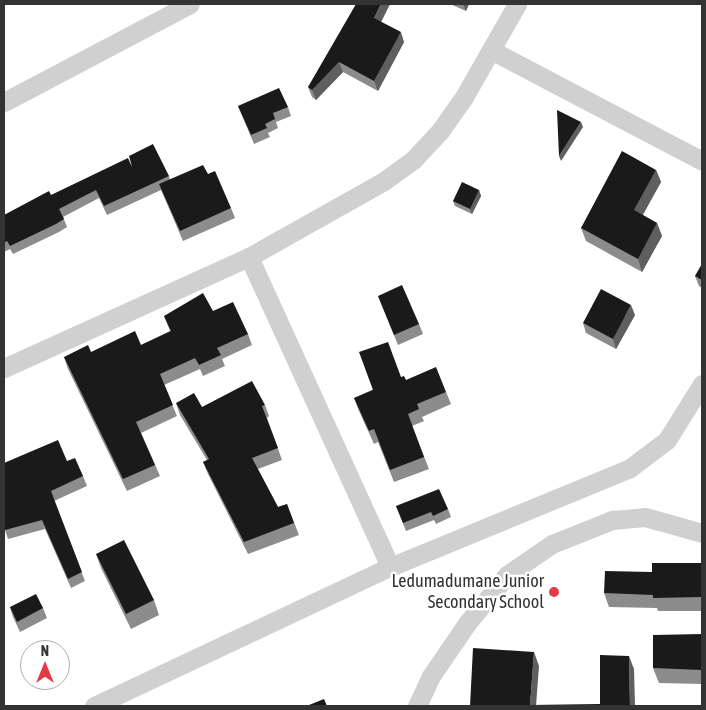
<!DOCTYPE html>
<style>
body{margin:0}
#map{position:relative;width:706px;height:710px;overflow:hidden;background:#fff;font-family:"Asap Condensed",sans-serif}
div>[style]{position:absolute}
[style*='--x']{left:calc(var(--x)*1px);top:calc(var(--y)*1px);width:calc(var(--w)*1px);rotate:calc(var(--a)*1deg)}
.minor>*{height:19px;margin:-9.5px;padding:0 9.5px;transform-origin:9.5px;border-radius:9.5px;background:#d0d0d0}
.wall>*{inset:0;background:#8c8c8c}
.shaded-wall>*{inset:0;background:#5f5f5f}
.building>*{inset:0;background:#1a1a1a}
.dots>*{width:14px;height:14px;translate:-50% -50%;box-sizing:border-box;border:2px solid #fff;border-radius:50%}
span{translate:-50% -50%;white-space:nowrap;text-align:center;line-height:1.15;-webkit-text-stroke:5px #fff;paint-order:stroke}
.poi-label{font-size:18px;color:#333}
.right{translate:-100% -50%;text-align:right}
.frame{position:absolute;inset:0;border:5px solid #333;pointer-events:none}
.north{position:absolute;left:20px;top:640px;width:50px;height:50px;box-sizing:border-box;background:#fff;border:1px solid #adadad;border-radius:50%;rotate:0deg;font-size:14px;font-weight:700;line-height:20px;text-align:center;color:#333}
.north::after{content:'';display:block;margin:auto;width:18px;height:22px;background:#e63946;clip-path:polygon(50% 0,100% 100%,50% 72%,0 100%)}
</style>
<div id="map">
<div class="minor">
<div style="--x:491;--y:50;--w:238;--a:27.7"></div>
<div style="--x:4;--y:102;--w:210;--a:-27.8"></div>
<div style="--x:249;--y:257;--w:341;--a:65.5"></div>
<div style="--x:4;--y:368;--w:269;--a:-24.4"></div>
<div style="--x:249;--y:257;--w:155;--a:-29.4"></div>
<div style="--x:384;--y:181;--w:36;--a:-36"></div>
<div style="--x:413;--y:160;--w:40;--a:-47"></div>
<div style="--x:440;--y:131;--w:42;--a:-54.8"></div>
<div style="--x:464;--y:97;--w:107;--a:-60.3"></div>
<div style="--x:94;--y:706;--w:327;--a:-25.2"></div>
<div style="--x:390;--y:567;--w:260;--a:-22.4"></div>
<div style="--x:630;--y:468;--w:46;--a:-37.1"></div>
<div style="--x:667;--y:440;--w:66;--a:-58"></div>
<div style="--x:417;--y:706;--w:33;--a:-65"></div>
<div style="--x:431;--y:676;--w:65;--a:-55.6"></div>
<div style="--x:468;--y:622;--w:61;--a:-50.3"></div>
<div style="--x:507;--y:575;--w:55;--a:-34.6"></div>
<div style="--x:552;--y:544;--w:65;--a:-21.8"></div>
<div style="--x:612;--y:520;--w:33;--a:-5"></div>
<div style="--x:645;--y:517;--w:59;--a:15.7"></div>
</div>
<div class="wall">
<div style="clip-path:polygon(390px 4px,381px 22px,404px 42px,378px 91px,343px 72px,316px 100px,312px 97px,308px 87px)"></div>
<div style="clip-path:polygon(450px 4px,469px 4px,466px 11px)"></div>
<div style="clip-path:polygon(238px 106px,288px 107px,291px 116px,276px 122px,278px 128px,268px 133px,270px 137px,254px 144px)"></div>
<div style="clip-path:polygon(132px 167px,169px 176px,170px 180px,208px 174px,231px 208px,235px 218px,183px 241px,161px 190px,107px 215px,99px 198px,63px 217px,67px 227px,59px 232px,13px 254px,10px 249px,4px 252px,4px 215px,51px 195px)"></div>
<div style="clip-path:polygon(656px 170px,661px 182px,643px 215px,657px 223px,662px 236px,642px 272px,586px 241px,581px 228px)"></div>
<div style="clip-path:polygon(479px 190px,481px 196px,472px 214px,455px 206px,453px 201px)"></div>
<div style="clip-path:polygon(702px 264px,702px 288px,699px 286px,695px 276px)"></div>
<div style="clip-path:polygon(378px 296px,419px 324px,423px 334px,398px 345px)"></div>
<div style="clip-path:polygon(213px 311px,248px 334px,252px 345px,222px 359px,225px 366px,203px 376px,200px 369px,164px 385px,177px 416px,141px 433px,160px 476px,127px 491px,68px 369px,64px 357px,141px 345px,170px 331px,164px 316px)"></div>
<div style="clip-path:polygon(635px 315px,616px 349px,586px 333px,583px 323px)"></div>
<div style="clip-path:polygon(401px 377px,406px 380px,446px 392px,451px 404px,422px 417px,424px 421px,412px 426px,429px 469px,394px 482px,378px 442px,374px 444px,359px 411px,354px 398px)"></div>
<div style="clip-path:polygon(176px 403px,202px 407px,265px 405px,269px 416px,267px 418px,282px 460px,258px 469px,278px 507px,287px 504px,299px 535px,248px 554px,208px 474px,203px 462px,207px 460px,180px 415px)"></div>
<div style="clip-path:polygon(67px 461px,83px 476px,87px 486px,54px 501px,85px 581px,71px 588px,45px 529px,8px 539px,4px 527px)"></div>
<div style="clip-path:polygon(396px 506px,448px 509px,451px 517px,436px 524px,434px 520px,406px 531px)"></div>
<div style="clip-path:polygon(96px 554px,154px 600px,159px 615px,131px 629px,101px 568px)"></div>
<div style="clip-path:polygon(702px 563px,702px 611px,658px 611px,657px 608px,609px 607px,604px 593px,652px 572px)"></div>
<div style="clip-path:polygon(10px 607px,43px 608px,47px 618px,20px 632px,13px 617px)"></div>
<div style="clip-path:polygon(702px 634px,702px 684px,659px 683px,653px 668px)"></div>
</div>
<div class="shaded-wall">
<div style="clip-path:polygon(381px 4px,390px 4px,378px 28px,374px 18px)"></div>
<div style="clip-path:polygon(463px 4px,469px 4px,466px 11px)"></div>
<div style="clip-path:polygon(401px 32px,404px 42px,378px 91px,374px 81px)"></div>
<div style="clip-path:polygon(339px 62px,343px 72px,316px 100px,312px 90px)"></div>
<div style="clip-path:polygon(581px 122px,583px 127px,561px 161px,559px 156px)"></div>
<div style="clip-path:polygon(656px 170px,661px 182px,638px 223px,634px 210px)"></div>
<div style="clip-path:polygon(479px 190px,481px 196px,472px 214px,470px 209px)"></div>
<div style="clip-path:polygon(657px 223px,662px 236px,642px 272px,638px 259px)"></div>
<div style="clip-path:polygon(631px 305px,635px 315px,616px 349px,613px 339px)"></div>
<div style="clip-path:polygon(534px 652px,539px 666px,536px 706px,530px 705px)"></div>
<div style="clip-path:polygon(629px 656px,634px 669px,635px 706px,630px 706px)"></div>
</div>
<div class="building">
<div style="clip-path:polygon(356px 4px,381px 4px,374px 18px,401px 32px,374px 81px,339px 62px,312px 90px,308px 87px)"></div>
<div style="clip-path:polygon(279px 88px,288px 107px,273px 113px,275px 119px,265px 124px,267px 128px,251px 135px,238px 106px)"></div>
<div style="clip-path:polygon(557px 110px,581px 122px,559px 156px)"></div>
<div style="clip-path:polygon(153px 144px,169px 176px,104px 206px,96px 190px,59px 209px,64px 219px,56px 224px,10px 246px,7px 241px,4px 243px,4px 215px,49px 191px,51px 195px,128px 158px,132px 167px,129px 156px)"></div>
<div style="clip-path:polygon(622px 151px,656px 170px,634px 210px,657px 223px,638px 259px,581px 228px)"></div>
<div style="clip-path:polygon(203px 165px,208px 174px,215px 171px,231px 208px,180px 231px,159px 184px)"></div>
<div style="clip-path:polygon(462px 182px,479px 190px,470px 209px,453px 201px)"></div>
<div style="clip-path:polygon(702px 264px,702px 280px,695px 276px)"></div>
<div style="clip-path:polygon(402px 285px,419px 324px,394px 335px,378px 296px)"></div>
<div style="clip-path:polygon(601px 289px,631px 305px,613px 339px,583px 323px)"></div>
<div style="clip-path:polygon(203px 293px,213px 311px,233px 302px,248px 334px,217px 348px,221px 355px,199px 365px,195px 358px,160px 374px,173px 405px,136px 422px,155px 465px,123px 479px,64px 357px,88px 345px,91px 352px,135px 331px,141px 345px,171px 331px,164px 316px)"></div>
<div style="clip-path:polygon(388px 342px,401px 377px,404px 376px,406px 380px,436px 367px,446px 392px,417px 404px,419px 409px,408px 414px,424px 457px,390px 470px,374px 429px,369px 431px,354px 398px,373px 390px,359px 352px)"></div>
<div style="clip-path:polygon(252px 381px,265px 405px,262px 406px,278px 448px,252px 458px,278px 507px,287px 504px,294px 523px,244px 542px,203px 462px,209px 459px,176px 403px,194px 393px,202px 407px)"></div>
<div style="clip-path:polygon(58px 440px,67px 461px,75px 458px,83px 476px,51px 491px,82px 572px,68px 579px,42px 520px,5px 530px,4px 527px,4px 463px)"></div>
<div style="clip-path:polygon(439px 489px,448px 509px,433px 516px,431px 512px,403px 523px,396px 506px)"></div>
<div style="clip-path:polygon(124px 540px,154px 600px,126px 614px,96px 554px)"></div>
<div style="clip-path:polygon(652px 563px,702px 563px,702px 597px,653px 598px,653px 595px,604px 593px,605px 571px,652px 572px)"></div>
<div style="clip-path:polygon(36px 594px,43px 608px,17px 622px,10px 607px)"></div>
<div style="clip-path:polygon(702px 634px,702px 670px,653px 668px,653px 635px)"></div>
<div style="clip-path:polygon(473px 648px,534px 652px,530px 705px,600px 704px,600px 655px,629px 656px,630px 706px,470px 706px)"></div>
<div style="clip-path:polygon(324px 699px,327px 706px,310px 706px,309px 705px)"></div>
</div>
<div class="dots">
<div style="left:554px;top:592px;background:#e63946"></div>
</div>
<div class="poi-label">
<span class="right" style="left:544px;top:592px">Ledumadumane Junior<br>Secondary School</span>
</div>
<div class="frame"></div>
<div class="north">N</div>
</div>
